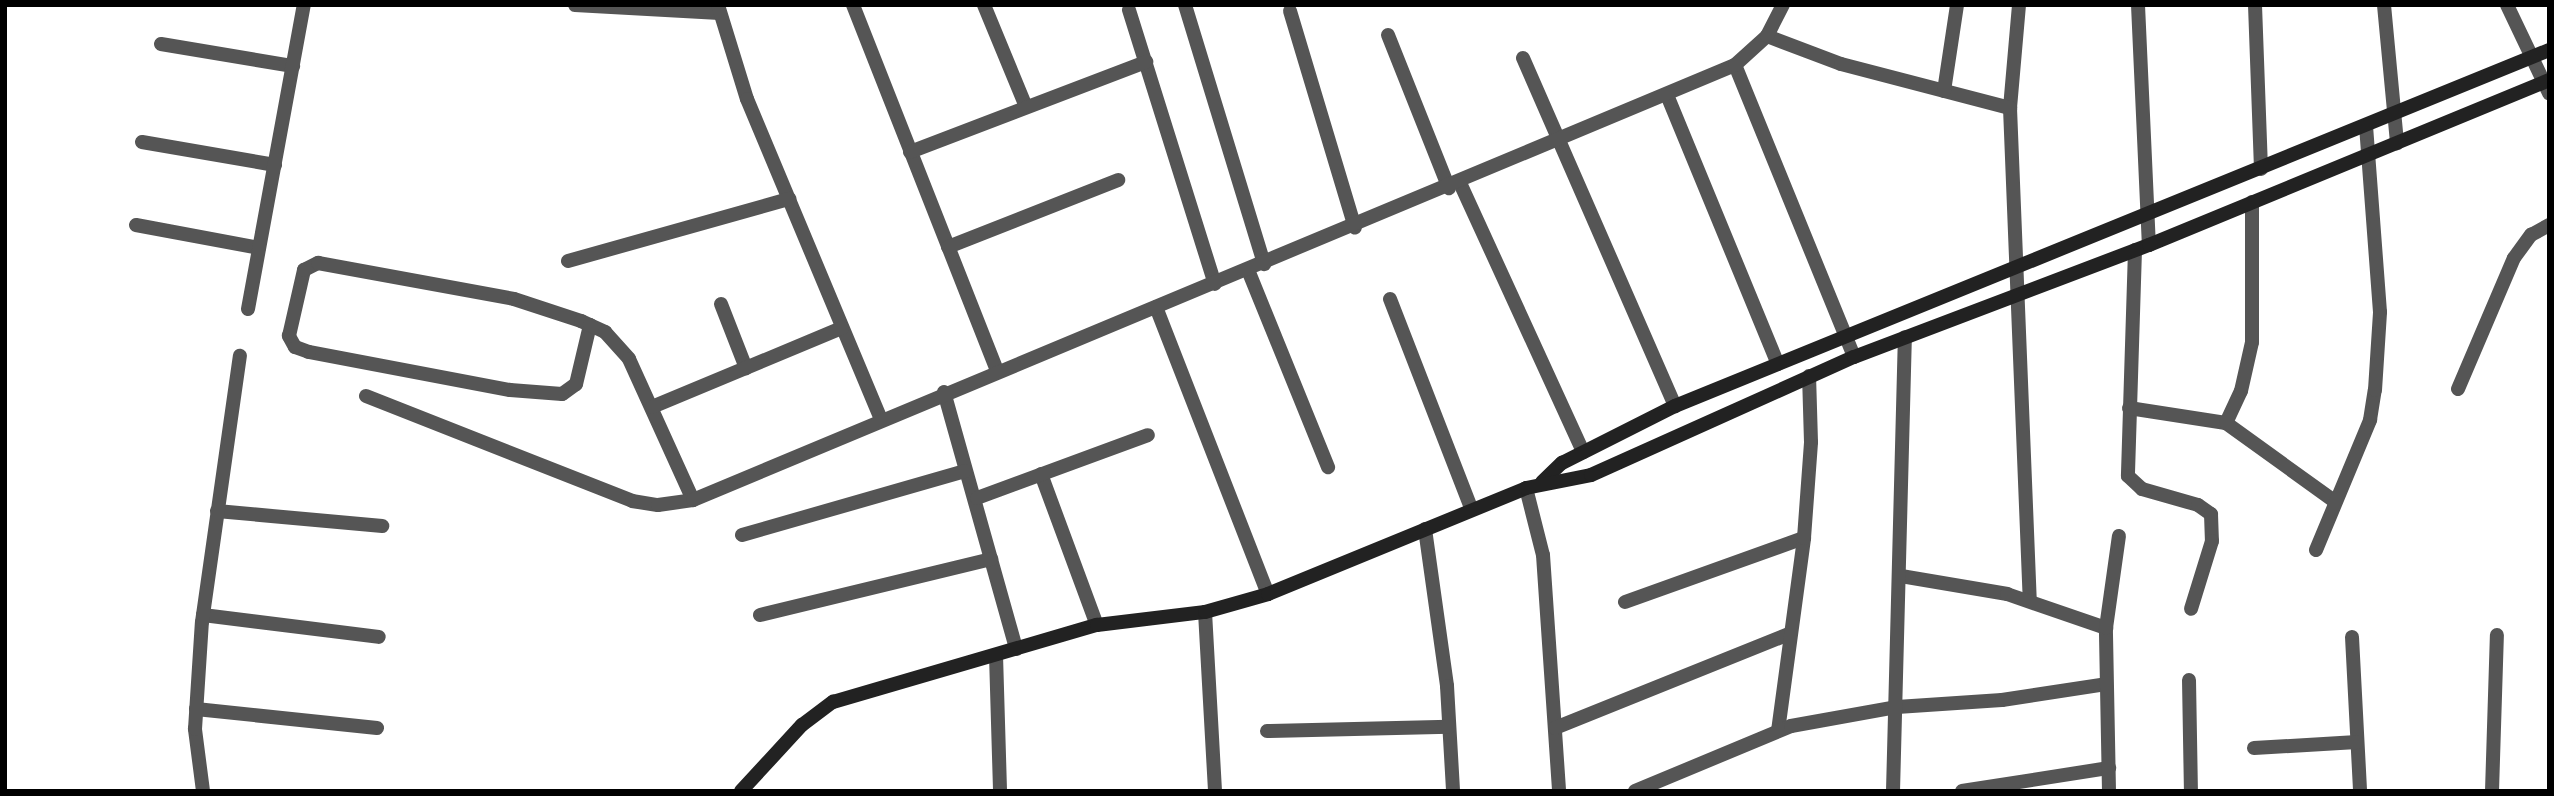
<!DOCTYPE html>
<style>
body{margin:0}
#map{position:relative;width:2554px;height:796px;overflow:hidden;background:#fff;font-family:"Space Grotesk",sans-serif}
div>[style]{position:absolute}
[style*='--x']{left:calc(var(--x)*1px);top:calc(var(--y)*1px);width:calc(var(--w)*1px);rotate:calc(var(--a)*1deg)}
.street>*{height:14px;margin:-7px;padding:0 7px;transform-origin:7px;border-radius:7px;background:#555}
.secondary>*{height:14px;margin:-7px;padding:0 7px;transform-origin:7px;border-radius:7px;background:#222}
span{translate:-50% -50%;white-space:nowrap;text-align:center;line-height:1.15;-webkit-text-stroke:6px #fff;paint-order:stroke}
.frame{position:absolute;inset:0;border:7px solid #000;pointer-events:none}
</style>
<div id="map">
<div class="street">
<div style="--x:575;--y:5;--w:145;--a:3.2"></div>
<div style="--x:718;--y:5;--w:98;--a:72.9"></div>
<div style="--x:747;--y:99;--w:347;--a:67.3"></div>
<div style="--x:853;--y:5;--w:393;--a:68.5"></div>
<div style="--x:984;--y:5;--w:110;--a:67.6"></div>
<div style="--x:1185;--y:5;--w:271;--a:73"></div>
<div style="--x:2019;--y:5;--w:103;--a:95"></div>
<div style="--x:2010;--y:108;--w:492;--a:87.7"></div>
<div style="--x:2138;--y:5;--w:240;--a:87.4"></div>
<div style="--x:2255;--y:5;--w:164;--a:87.9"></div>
<div style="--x:2384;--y:5;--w:139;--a:84.6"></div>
<div style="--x:2507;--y:5;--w:98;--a:64.5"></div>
<div style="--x:1129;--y:10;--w:287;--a:72.6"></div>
<div style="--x:1290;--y:11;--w:226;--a:73.3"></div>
<div style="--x:1388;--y:35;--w:165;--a:68.3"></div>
<div style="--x:1767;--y:36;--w:79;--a:20.7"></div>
<div style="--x:1841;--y:64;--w:175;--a:14.6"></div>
<div style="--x:161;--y:44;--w:134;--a:9.5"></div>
<div style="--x:1523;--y:58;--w:380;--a:66.4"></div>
<div style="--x:1735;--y:65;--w:315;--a:67.8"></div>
<div style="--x:1944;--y:91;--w:87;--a:-81.4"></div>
<div style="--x:1667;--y:95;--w:291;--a:67.6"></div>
<div style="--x:142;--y:142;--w:135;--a:9.8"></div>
<div style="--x:910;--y:152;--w:253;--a:-20.9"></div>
<div style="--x:1460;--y:183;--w:296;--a:65.4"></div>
<div style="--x:136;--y:225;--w:125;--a:10.6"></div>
<div style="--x:948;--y:247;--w:183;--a:-21.5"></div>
<div style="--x:2135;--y:250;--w:226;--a:91.8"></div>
<div style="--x:2128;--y:476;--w:19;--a:43"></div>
<div style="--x:2142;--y:489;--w:58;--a:15.9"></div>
<div style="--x:2198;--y:505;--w:16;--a:35"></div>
<div style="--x:2211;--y:514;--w:27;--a:88"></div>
<div style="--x:2212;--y:541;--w:71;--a:107.2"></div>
<div style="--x:568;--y:261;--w:230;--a:-15.7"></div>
<div style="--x:1248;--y:270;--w:213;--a:67.9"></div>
<div style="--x:1390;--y:299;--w:224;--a:68.8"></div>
<div style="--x:721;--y:304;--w:69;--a:68.7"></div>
<div style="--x:1156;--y:307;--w:308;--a:68.7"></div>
<div style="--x:248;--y:309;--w:309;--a:-79.6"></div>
<div style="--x:590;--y:325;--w:61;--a:103.3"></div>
<div style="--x:576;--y:384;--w:17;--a:144"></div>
<div style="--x:562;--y:394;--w:52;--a:-175.6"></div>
<div style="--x:510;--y:390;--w:205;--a:-169.3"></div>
<div style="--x:309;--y:352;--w:15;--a:-160"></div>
<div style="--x:295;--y:347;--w:13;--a:-119"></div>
<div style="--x:289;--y:336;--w:68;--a:-77.2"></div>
<div style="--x:304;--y:270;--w:16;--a:-27"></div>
<div style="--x:318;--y:263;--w:199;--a:10.4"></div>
<div style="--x:514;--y:299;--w:71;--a:18.2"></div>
<div style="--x:581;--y:321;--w:10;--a:24"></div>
<div style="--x:590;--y:325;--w:17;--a:25"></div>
<div style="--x:605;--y:332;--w:36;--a:48"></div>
<div style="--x:629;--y:359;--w:155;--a:65.6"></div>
<div style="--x:2458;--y:389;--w:142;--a:-66.9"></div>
<div style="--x:2514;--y:258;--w:29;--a:-54"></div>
<div style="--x:2531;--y:235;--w:21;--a:-29"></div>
<div style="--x:944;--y:392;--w:267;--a:74.3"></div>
<div style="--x:366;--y:396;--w:286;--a:21.5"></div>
<div style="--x:632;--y:501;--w:26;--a:9"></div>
<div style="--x:658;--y:505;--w:35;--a:-8"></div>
<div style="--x:693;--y:500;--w:1129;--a:-22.66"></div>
<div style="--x:1735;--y:65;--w:43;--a:-42.2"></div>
<div style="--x:1767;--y:36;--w:35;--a:-63"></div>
<div style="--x:652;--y:407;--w:206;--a:-22.6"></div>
<div style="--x:2129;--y:408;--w:98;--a:8.8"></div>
<div style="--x:2226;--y:423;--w:133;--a:35.8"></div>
<div style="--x:2226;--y:423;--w:35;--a:-65"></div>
<div style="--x:2241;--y:391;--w:50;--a:-77.3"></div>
<div style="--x:2252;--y:342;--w:140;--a:-90"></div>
<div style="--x:1041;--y:474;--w:161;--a:69.7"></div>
<div style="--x:1526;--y:488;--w:69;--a:75.8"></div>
<div style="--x:1543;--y:555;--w:237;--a:86.1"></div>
<div style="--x:977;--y:498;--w:182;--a:-20.2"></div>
<div style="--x:217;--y:511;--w:166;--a:5.2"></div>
<div style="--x:1425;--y:529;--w:159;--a:82"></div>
<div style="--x:1447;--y:686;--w:105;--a:86.7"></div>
<div style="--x:742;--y:535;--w:232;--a:-16"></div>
<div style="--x:2316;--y:550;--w:141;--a:-67.4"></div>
<div style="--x:2370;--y:420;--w:30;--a:-81"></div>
<div style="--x:2375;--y:390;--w:78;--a:-86.3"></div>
<div style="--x:2380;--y:312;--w:187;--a:-94.3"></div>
<div style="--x:1901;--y:576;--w:108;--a:9.6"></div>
<div style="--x:2007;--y:594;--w:105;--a:19"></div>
<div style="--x:1625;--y:602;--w:190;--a:-19.7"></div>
<div style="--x:1205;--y:612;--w:179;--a:86.8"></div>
<div style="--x:203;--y:615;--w:177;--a:7.1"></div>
<div style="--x:760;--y:615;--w:238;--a:-13.6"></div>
<div style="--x:2352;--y:637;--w:154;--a:87"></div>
<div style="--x:996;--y:655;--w:136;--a:88.3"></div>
<div style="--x:2189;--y:680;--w:111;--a:89"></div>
<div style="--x:196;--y:709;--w:182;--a:6"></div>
<div style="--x:1555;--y:728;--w:252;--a:-21.9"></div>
<div style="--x:1267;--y:731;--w:182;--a:-1.3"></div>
<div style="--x:1778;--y:731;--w:195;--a:-82.3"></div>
<div style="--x:1804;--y:538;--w:96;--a:-85.8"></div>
<div style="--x:1811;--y:442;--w:66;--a:-91.7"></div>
<div style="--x:2254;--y:748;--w:103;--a:-3.3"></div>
<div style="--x:203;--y:791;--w:63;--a:-97.4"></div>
<div style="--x:195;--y:729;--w:107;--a:-86.3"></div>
<div style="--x:202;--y:622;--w:269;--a:-81.9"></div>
<div style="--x:1635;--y:791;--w:169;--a:-22.6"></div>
<div style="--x:1791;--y:726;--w:108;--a:-10.2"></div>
<div style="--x:1897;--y:707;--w:105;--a:-3.8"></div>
<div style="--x:2002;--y:700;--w:105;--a:-8.7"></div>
<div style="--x:1893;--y:791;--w:454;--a:-88.5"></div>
<div style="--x:1962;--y:791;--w:149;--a:-8.9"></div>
<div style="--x:2109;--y:791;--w:163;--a:-91.1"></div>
<div style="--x:2106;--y:628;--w:93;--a:-82"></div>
<div style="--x:2492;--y:791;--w:156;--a:-88.2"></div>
</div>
<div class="secondary">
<div style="--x:1542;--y:482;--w:28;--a:-44"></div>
<div style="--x:1562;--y:463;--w:127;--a:-26.8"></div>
<div style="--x:1675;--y:406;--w:944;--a:-22.16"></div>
<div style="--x:741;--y:791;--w:90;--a:-47.3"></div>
<div style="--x:802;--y:725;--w:39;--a:-37"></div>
<div style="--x:833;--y:702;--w:275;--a:-16.3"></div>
<div style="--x:1097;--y:625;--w:109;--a:-6.9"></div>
<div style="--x:1205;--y:612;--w:66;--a:-15.9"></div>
<div style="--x:1268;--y:594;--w:279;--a:-22.3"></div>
<div style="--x:1526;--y:488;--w:66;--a:-11.3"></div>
<div style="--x:1591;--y:475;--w:288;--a:-24.2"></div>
<div style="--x:1854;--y:357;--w:316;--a:-20.8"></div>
<div style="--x:2149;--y:245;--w:433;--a:-22.4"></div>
</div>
<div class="frame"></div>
</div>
